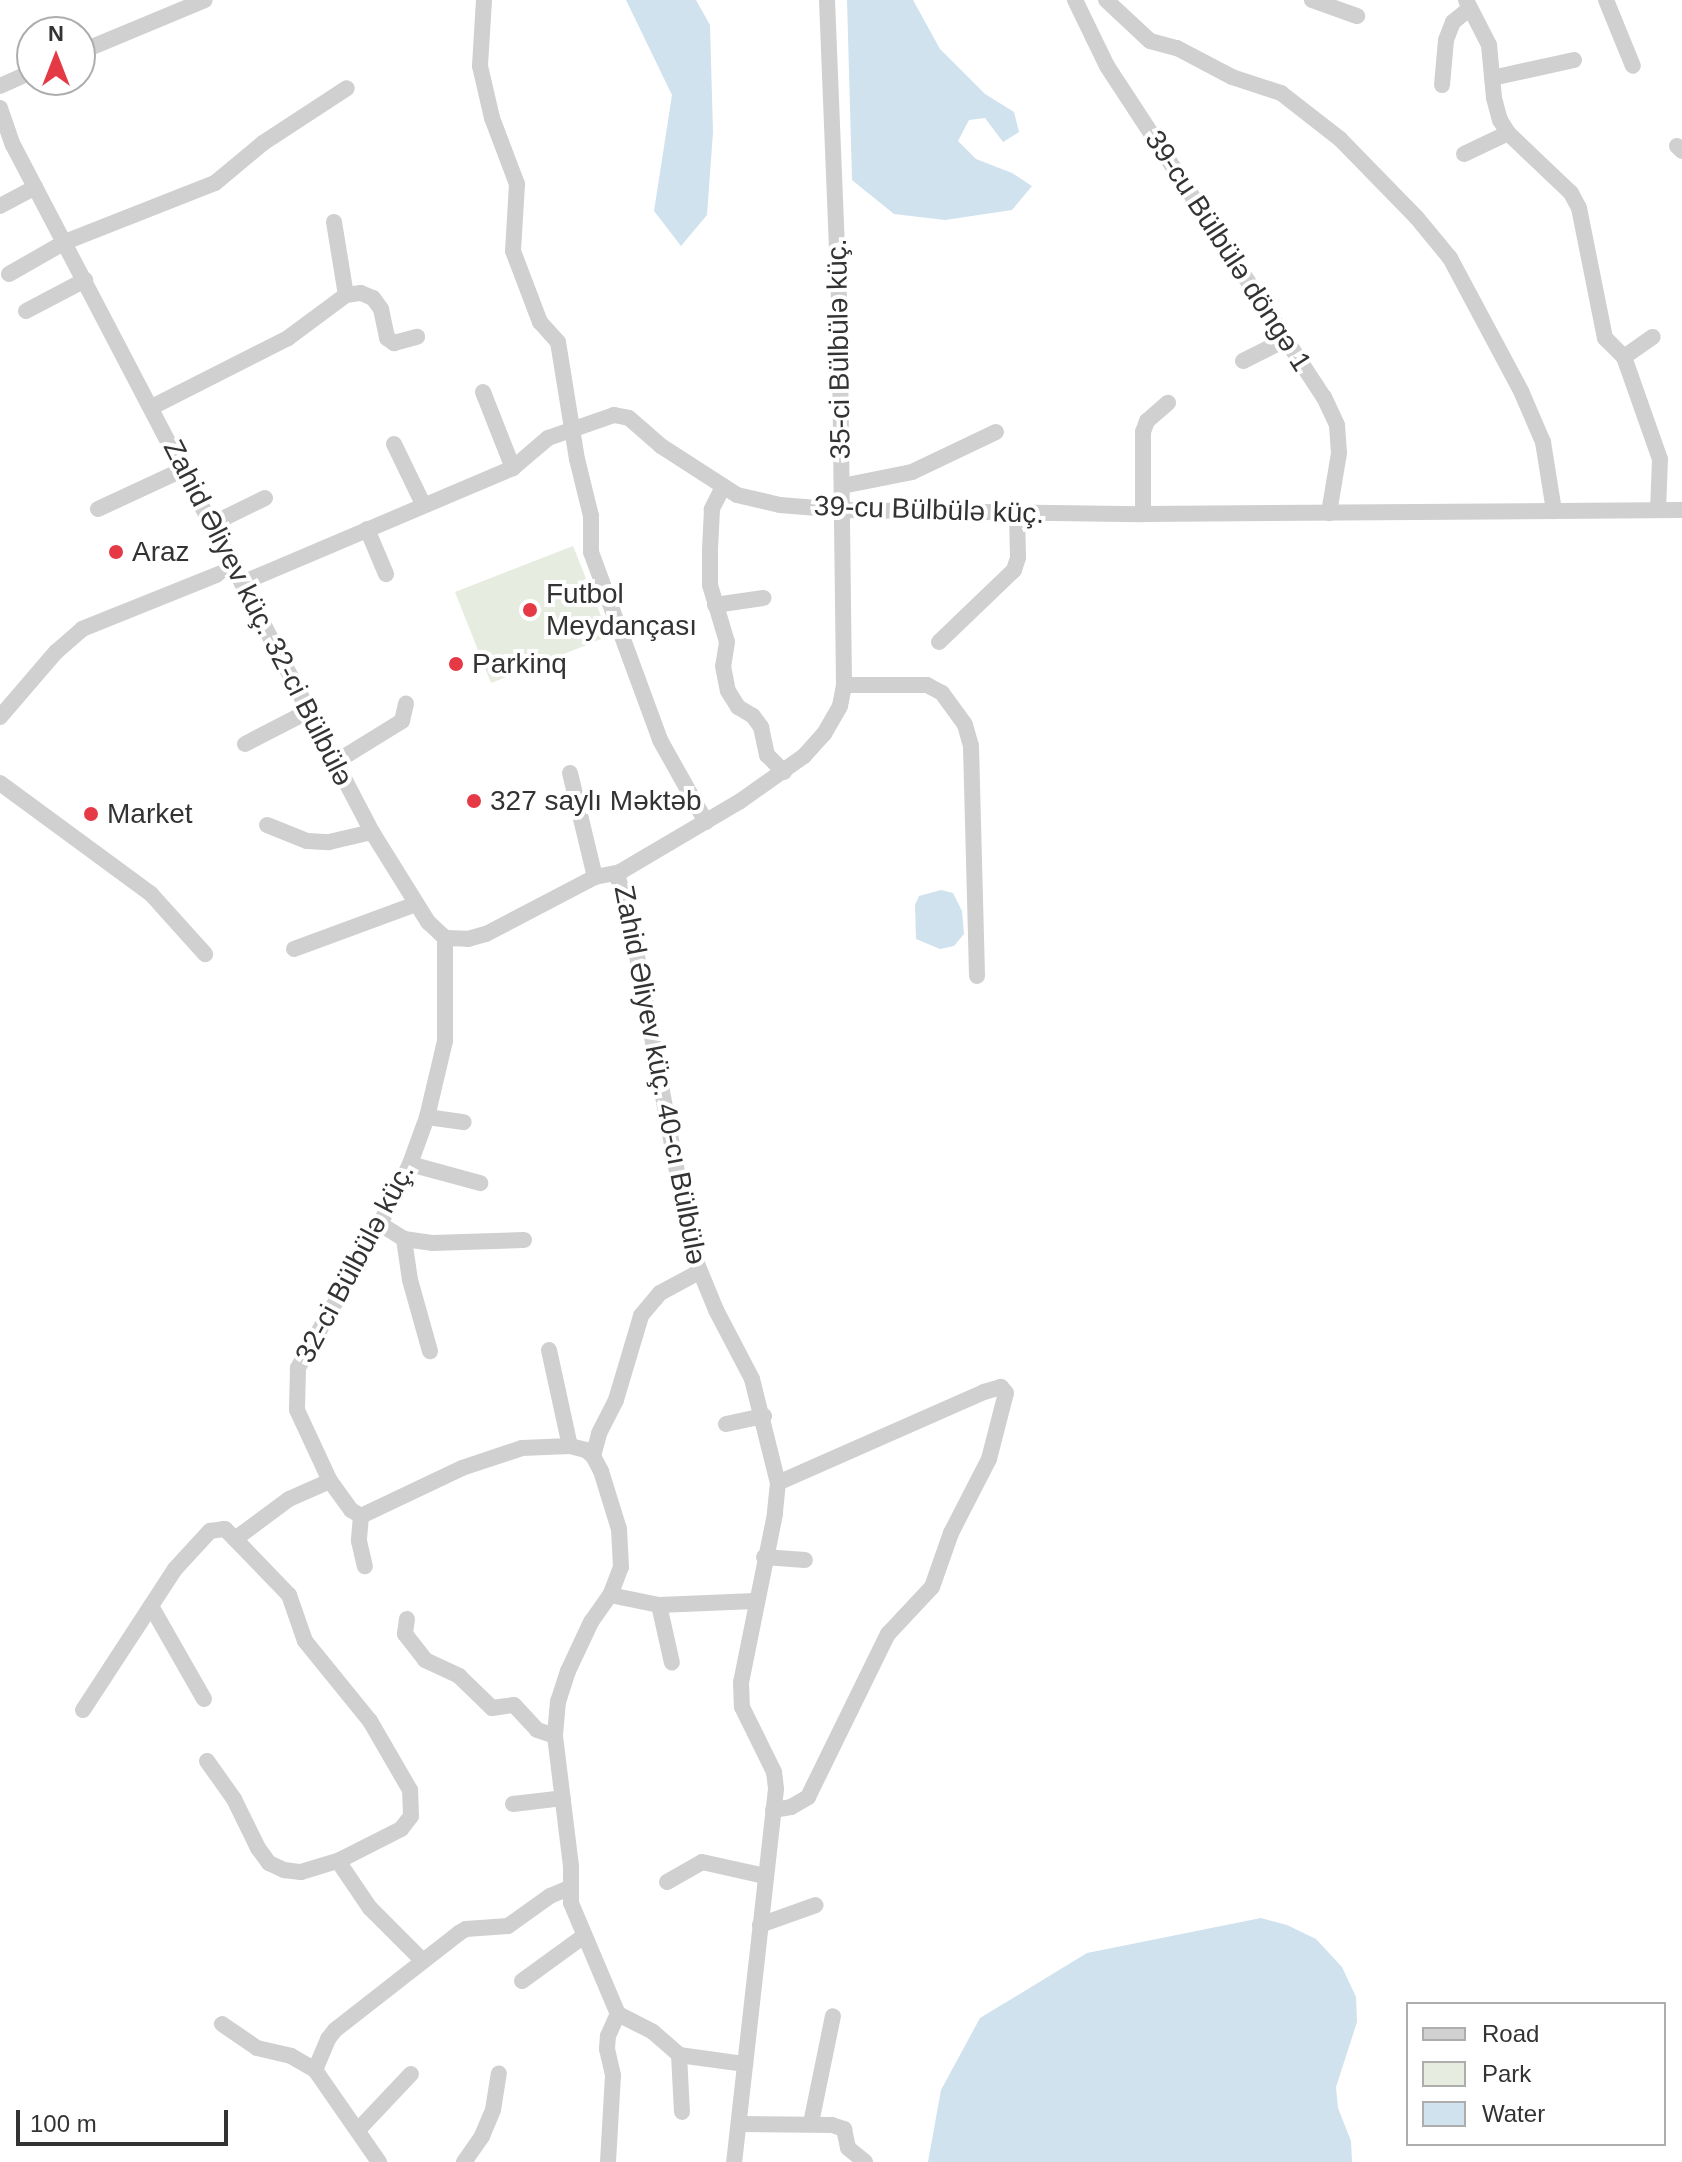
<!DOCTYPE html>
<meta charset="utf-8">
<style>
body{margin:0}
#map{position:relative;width:1682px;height:2162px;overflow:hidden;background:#fff;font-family:Helvetica,sans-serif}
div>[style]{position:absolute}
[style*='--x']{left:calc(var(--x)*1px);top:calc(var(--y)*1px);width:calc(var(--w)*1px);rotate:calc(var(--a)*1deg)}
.green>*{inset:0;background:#e6ecdf}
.water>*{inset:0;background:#cfe2ee}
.minor>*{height:16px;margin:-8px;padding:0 8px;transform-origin:8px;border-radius:8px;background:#d0d0d0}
.dots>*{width:22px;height:22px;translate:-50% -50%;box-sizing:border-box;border:4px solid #fff;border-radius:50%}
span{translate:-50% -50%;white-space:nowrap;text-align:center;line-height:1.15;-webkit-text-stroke:8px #fff;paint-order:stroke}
.street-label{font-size:28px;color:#333}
.poi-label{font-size:28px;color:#333}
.left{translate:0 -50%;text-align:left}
.legend{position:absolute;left:1406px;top:2002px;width:260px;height:144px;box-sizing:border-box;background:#fff;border:2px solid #adadad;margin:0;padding:10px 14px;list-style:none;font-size:24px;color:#333}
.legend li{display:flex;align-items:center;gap:16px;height:40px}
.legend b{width:40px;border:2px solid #adadad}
.north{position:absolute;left:16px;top:16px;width:80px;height:80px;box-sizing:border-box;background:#fff;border:2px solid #adadad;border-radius:50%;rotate:0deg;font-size:22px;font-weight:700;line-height:32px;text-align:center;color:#333}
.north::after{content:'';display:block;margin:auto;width:28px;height:36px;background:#e63946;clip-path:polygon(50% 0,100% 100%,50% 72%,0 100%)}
.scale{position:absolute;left:16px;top:2110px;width:212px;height:36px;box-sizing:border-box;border:4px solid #333;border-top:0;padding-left:10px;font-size:24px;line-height:28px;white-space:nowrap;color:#333;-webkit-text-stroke:6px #fff;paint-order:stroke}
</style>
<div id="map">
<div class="green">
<div style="clip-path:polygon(573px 546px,609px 636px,491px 683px,455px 592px)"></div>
</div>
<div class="water">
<div style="clip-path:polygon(626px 0,696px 0,710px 25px,713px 132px,707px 215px,681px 246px,654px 211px,672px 95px)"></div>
<div style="clip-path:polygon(847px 0,913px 0,940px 49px,985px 94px,1014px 112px,1019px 132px,1003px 142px,985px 118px,969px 120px,958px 141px,976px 159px,1012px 173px,1032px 186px,1012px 210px,945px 220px,894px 214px,852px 180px)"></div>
<div style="clip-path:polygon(941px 890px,953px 893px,962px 911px,964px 934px,954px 946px,940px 949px,916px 939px,915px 905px,919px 896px)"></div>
<div style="clip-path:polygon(1261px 1918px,1287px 1925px,1316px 1939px,1342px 1967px,1356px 1997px,1357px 2022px,1336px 2087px,1338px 2108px,1351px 2141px,1352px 2162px,928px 2162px,941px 2090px,980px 2018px,1087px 1953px)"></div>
</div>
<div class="minor">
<div style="--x:484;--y:0;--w:66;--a:93.5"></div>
<div style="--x:480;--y:66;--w:53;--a:77"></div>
<div style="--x:492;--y:118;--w:71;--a:69.3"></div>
<div style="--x:517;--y:184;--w:67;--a:93.4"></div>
<div style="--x:513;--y:251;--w:76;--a:69.2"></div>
<div style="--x:540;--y:322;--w:27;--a:48"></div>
<div style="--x:558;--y:342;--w:119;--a:80.8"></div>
<div style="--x:577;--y:459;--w:59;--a:76.2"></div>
<div style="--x:591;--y:516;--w:36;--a:90"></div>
<div style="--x:591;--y:552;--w:200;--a:69.8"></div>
<div style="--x:660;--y:740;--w:94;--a:60.7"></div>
<div style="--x:1075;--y:0;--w:73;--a:64.1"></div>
<div style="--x:1107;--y:66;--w:396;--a:56.8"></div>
<div style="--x:1324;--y:397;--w:31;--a:65"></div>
<div style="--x:1337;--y:425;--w:28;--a:86"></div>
<div style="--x:1339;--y:453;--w:61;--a:99.5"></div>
<div style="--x:1106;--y:0;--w:60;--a:43"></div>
<div style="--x:1150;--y:41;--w:28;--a:15"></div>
<div style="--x:1177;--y:48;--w:62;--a:27.8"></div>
<div style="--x:1232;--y:77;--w:52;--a:18.1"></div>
<div style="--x:1281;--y:93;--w:75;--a:37.9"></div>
<div style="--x:1340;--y:139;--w:110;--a:45.7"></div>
<div style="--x:1417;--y:218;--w:52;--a:50.5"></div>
<div style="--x:1450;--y:258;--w:151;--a:61.9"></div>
<div style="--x:1521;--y:391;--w:56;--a:66.7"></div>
<div style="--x:1543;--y:442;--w:70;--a:80.9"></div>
<div style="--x:1312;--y:0;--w:48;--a:19.6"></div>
<div style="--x:1466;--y:0;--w:51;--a:62.9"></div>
<div style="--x:1489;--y:45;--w:53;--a:84.6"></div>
<div style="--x:1494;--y:98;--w:23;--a:75"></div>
<div style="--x:1500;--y:120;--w:15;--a:58"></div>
<div style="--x:1508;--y:133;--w:87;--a:43.6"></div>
<div style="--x:1571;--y:193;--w:17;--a:62"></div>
<div style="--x:1579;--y:208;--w:133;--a:78.7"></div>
<div style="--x:1605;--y:338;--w:27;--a:45"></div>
<div style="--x:1624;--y:357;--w:108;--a:70.6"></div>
<div style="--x:1660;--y:459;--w:51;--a:92.2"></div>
<div style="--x:1606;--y:0;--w:71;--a:67.8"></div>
<div style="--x:80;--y:52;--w:135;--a:-22.6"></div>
<div style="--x:1492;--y:78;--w:84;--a:-12.4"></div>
<div style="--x:1442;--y:85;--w:45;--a:-84.9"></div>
<div style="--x:1446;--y:40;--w:19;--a:-69"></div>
<div style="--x:1453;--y:22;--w:21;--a:-39"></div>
<div style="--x:0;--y:86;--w:35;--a:-24"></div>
<div style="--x:0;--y:108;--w:39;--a:71"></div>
<div style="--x:13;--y:145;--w:775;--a:62.41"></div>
<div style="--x:372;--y:832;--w:106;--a:58.1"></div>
<div style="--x:428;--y:922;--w:23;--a:43"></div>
<div style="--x:445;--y:938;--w:23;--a:2"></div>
<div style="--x:468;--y:939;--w:19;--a:-16"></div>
<div style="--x:486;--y:934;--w:123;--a:-27.6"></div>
<div style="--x:595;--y:877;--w:25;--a:-11"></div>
<div style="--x:620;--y:872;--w:138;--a:-30.5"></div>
<div style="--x:739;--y:802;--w:80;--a:-35.3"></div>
<div style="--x:804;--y:756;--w:30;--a:-48"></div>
<div style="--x:824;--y:734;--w:32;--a:-60"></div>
<div style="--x:840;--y:706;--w:21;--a:-79"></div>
<div style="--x:844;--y:685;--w:386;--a:-90.7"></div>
<div style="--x:839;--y:299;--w:299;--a:-92.3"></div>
<div style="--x:1677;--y:146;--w:7;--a:45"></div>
<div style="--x:1464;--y:154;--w:49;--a:-25.5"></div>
<div style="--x:0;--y:206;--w:40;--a:-28"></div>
<div style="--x:334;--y:222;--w:74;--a:80.7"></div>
<div style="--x:9;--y:274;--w:64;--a:-29.7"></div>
<div style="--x:65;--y:242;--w:161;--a:-21.5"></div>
<div style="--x:215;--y:183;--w:62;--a:-39.8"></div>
<div style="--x:263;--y:143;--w:100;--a:-33.2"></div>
<div style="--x:26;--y:311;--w:67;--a:-27.7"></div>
<div style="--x:1624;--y:357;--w:35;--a:-35"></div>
<div style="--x:1243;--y:361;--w:49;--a:-26.6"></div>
<div style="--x:483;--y:392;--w:82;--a:68.5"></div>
<div style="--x:152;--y:407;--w:153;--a:-26.9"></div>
<div style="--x:288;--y:338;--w:72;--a:-36.6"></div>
<div style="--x:346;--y:295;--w:15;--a:-8"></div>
<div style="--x:361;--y:293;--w:13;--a:23"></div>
<div style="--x:373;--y:298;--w:14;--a:54"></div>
<div style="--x:381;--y:309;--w:30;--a:78"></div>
<div style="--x:387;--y:338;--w:9;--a:36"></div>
<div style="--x:394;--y:343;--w:24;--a:-15"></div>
<div style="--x:394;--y:444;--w:67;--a:64.2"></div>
<div style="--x:842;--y:486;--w:71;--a:-11.3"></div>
<div style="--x:912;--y:472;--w:93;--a:-25.5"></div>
<div style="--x:723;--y:487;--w:25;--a:117"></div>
<div style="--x:712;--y:509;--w:41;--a:92.8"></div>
<div style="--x:710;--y:550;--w:35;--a:90"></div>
<div style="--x:710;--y:585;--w:59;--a:73.4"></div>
<div style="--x:727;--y:642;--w:24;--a:99"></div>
<div style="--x:723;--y:666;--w:25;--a:79"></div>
<div style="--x:728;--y:691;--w:19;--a:58"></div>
<div style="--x:738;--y:707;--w:17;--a:31"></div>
<div style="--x:753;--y:716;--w:14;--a:54"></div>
<div style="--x:761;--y:727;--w:29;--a:78"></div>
<div style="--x:767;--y:755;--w:24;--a:45"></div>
<div style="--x:98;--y:509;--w:95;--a:-24.9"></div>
<div style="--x:1143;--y:514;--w:82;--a:-90"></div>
<div style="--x:1143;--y:432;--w:12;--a:-70"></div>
<div style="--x:1147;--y:421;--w:28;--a:-41"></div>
<div style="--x:212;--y:524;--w:59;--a:-26.1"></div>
<div style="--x:367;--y:529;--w:49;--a:67.1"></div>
<div style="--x:242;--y:583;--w:294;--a:-23"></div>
<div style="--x:513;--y:468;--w:46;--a:-40.6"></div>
<div style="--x:548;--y:438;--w:70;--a:-19.2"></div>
<div style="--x:614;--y:415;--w:15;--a:11"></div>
<div style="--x:629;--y:418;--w:43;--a:41.2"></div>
<div style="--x:661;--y:446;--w:90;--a:32.8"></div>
<div style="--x:737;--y:495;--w:44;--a:13.1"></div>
<div style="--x:780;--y:505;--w:62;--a:4.6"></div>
<div style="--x:842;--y:510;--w:301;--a:0.8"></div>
<div style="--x:1143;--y:514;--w:539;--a:-0.43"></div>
<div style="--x:715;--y:605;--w:49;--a:-8.3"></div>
<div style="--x:939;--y:642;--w:104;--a:-43.8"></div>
<div style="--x:1014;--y:570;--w:13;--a:-72"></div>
<div style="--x:1018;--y:558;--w:45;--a:-91.3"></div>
<div style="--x:844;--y:685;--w:83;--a:0"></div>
<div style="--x:927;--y:685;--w:17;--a:28"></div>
<div style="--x:942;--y:693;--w:39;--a:54"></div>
<div style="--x:965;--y:725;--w:22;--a:74"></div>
<div style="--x:971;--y:746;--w:230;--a:88.5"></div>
<div style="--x:0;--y:717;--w:86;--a:-49.3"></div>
<div style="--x:56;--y:652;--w:35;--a:-41"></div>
<div style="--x:82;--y:629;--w:164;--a:-21.9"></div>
<div style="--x:245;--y:744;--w:70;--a:-27.3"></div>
<div style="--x:334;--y:763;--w:80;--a:-31.7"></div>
<div style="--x:402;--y:721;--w:18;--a:-77"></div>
<div style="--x:570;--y:773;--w:107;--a:76.5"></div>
<div style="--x:0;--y:783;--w:187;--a:36.3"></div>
<div style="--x:151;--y:894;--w:81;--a:48"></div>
<div style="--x:267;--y:825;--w:43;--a:21.8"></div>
<div style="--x:307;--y:841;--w:22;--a:3"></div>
<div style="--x:329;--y:842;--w:44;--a:-13.1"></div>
<div style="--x:620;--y:872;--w:7;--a:106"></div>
<div style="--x:618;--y:879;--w:25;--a:69"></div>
<div style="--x:627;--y:902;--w:353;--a:79.5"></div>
<div style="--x:691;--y:1249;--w:66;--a:67.7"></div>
<div style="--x:716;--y:1310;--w:78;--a:62.4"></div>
<div style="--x:752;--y:1379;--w:107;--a:76"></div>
<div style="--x:778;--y:1483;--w:31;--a:96"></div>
<div style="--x:775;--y:1514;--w:171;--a:101.4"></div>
<div style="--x:741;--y:1682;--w:25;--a:88"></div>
<div style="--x:742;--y:1707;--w:72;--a:63.8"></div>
<div style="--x:774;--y:1772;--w:17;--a:83"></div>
<div style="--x:776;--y:1789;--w:375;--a:96.4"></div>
<div style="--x:445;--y:938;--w:103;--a:90"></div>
<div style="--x:445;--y:1041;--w:78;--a:103.3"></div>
<div style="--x:427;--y:1117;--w:50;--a:109.9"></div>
<div style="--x:410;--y:1164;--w:67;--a:116.6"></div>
<div style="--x:380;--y:1224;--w:166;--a:119.7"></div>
<div style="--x:298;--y:1368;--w:42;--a:91.4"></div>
<div style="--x:297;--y:1410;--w:78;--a:65.1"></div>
<div style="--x:330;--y:1481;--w:36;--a:54"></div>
<div style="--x:351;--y:1510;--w:12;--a:31"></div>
<div style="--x:361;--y:1516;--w:112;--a:-25.4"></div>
<div style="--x:462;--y:1468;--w:63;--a:-18.4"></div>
<div style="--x:522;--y:1448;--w:48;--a:-2.4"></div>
<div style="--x:570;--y:1446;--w:16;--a:14"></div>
<div style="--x:586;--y:1450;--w:9;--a:41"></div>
<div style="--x:294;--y:949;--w:130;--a:-20.2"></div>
<div style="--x:427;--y:1117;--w:37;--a:8"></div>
<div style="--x:410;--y:1164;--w:73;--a:15.2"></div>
<div style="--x:380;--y:1224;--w:28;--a:32"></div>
<div style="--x:404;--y:1239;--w:28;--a:8"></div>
<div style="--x:432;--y:1243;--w:92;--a:-1.9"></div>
<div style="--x:404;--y:1239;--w:41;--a:81.7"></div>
<div style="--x:410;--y:1280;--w:74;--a:74.3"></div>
<div style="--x:699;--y:1272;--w:44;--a:151.7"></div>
<div style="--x:660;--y:1293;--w:30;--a:130"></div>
<div style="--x:641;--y:1316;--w:88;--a:106.6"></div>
<div style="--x:616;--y:1400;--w:38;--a:117"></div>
<div style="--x:599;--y:1434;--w:23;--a:105"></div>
<div style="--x:593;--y:1456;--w:17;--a:62"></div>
<div style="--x:601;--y:1471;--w:61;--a:72.8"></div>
<div style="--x:619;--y:1529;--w:38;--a:87"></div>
<div style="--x:621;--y:1567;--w:30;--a:111"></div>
<div style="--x:610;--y:1595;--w:33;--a:125"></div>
<div style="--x:591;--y:1622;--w:54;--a:115.1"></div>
<div style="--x:568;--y:1671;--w:32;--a:108"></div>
<div style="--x:558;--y:1701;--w:35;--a:95"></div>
<div style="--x:555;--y:1736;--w:131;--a:83"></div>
<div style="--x:571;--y:1866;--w:37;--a:90"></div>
<div style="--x:571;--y:1903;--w:121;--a:67.1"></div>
<div style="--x:618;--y:2014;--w:39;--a:27"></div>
<div style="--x:653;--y:2032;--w:35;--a:41"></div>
<div style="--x:679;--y:2055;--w:67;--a:7.8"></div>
<div style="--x:549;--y:1350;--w:98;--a:77.7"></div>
<div style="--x:726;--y:1424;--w:39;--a:-12"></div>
<div style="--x:361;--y:1516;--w:25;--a:95"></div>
<div style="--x:359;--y:1541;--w:26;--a:77"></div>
<div style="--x:764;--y:1557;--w:41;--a:4.2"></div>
<div style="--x:610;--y:1595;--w:50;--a:11.5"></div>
<div style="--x:659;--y:1605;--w:96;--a:-2.4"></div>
<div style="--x:659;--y:1605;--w:59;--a:77.4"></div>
<div style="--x:151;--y:1606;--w:107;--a:60.3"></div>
<div style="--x:407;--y:1619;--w:15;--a:98"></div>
<div style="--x:405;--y:1634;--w:33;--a:52"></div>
<div style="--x:425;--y:1660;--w:38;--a:25"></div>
<div style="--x:459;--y:1676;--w:46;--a:44.1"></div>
<div style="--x:492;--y:1708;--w:22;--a:-8"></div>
<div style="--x:514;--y:1705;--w:34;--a:47"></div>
<div style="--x:537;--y:1730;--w:19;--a:18"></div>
<div style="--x:83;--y:1710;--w:168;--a:-56.9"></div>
<div style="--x:175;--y:1569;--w:52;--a:-47.4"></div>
<div style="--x:210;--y:1531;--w:15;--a:-8"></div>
<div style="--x:225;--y:1529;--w:14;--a:45"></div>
<div style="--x:235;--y:1539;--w:67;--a:-36.5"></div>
<div style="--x:289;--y:1499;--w:45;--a:-23.7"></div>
<div style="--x:207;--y:1761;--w:47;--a:54.6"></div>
<div style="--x:234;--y:1799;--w:55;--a:63.9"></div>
<div style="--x:258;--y:1848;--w:19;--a:54"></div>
<div style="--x:269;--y:1863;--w:17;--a:25"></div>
<div style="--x:284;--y:1870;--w:17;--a:7"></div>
<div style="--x:301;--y:1872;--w:39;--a:-17"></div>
<div style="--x:338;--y:1861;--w:71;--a:-26.9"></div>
<div style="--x:401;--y:1829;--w:16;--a:-52"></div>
<div style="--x:411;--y:1816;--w:26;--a:-92"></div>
<div style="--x:410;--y:1790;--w:80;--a:-120.1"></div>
<div style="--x:370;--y:1721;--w:103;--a:-129.1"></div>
<div style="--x:305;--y:1641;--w:49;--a:-109.2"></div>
<div style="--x:289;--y:1595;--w:78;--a:-134"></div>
<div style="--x:513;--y:1804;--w:50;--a:-6.8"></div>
<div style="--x:773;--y:1810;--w:18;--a:-9"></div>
<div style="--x:791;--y:1807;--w:20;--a:-30"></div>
<div style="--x:808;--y:1797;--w:182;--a:-63.9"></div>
<div style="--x:888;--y:1634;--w:64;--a:-46.9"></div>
<div style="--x:932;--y:1587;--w:57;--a:-70.6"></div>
<div style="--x:951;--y:1533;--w:83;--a:-62.8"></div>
<div style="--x:989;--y:1459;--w:68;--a:-75.6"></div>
<div style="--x:1006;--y:1393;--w:8;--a:-130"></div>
<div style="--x:1001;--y:1387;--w:18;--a:164"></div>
<div style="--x:984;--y:1392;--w:225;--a:156.2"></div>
<div style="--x:338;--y:1861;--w:57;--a:55.8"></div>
<div style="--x:370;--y:1908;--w:74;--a:45"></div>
<div style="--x:667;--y:1882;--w:40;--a:-29.7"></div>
<div style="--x:702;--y:1862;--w:65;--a:12.5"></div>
<div style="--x:760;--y:1925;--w:59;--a:-19.7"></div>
<div style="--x:522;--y:1981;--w:77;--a:-36"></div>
<div style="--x:222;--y:2024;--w:42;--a:34.4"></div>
<div style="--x:257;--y:2048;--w:35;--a:13"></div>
<div style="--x:291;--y:2056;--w:28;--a:30"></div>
<div style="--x:679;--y:2055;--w:57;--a:87"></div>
<div style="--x:811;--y:2123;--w:109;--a:-78.4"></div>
<div style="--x:739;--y:2124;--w:93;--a:0.6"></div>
<div style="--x:832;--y:2125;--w:13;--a:18"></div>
<div style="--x:844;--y:2129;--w:19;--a:78"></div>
<div style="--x:848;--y:2148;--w:22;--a:39"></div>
<div style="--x:358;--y:2130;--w:77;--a:-46.6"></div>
<div style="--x:379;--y:2162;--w:112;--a:-124.8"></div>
<div style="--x:315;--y:2070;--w:34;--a:-67"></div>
<div style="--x:328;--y:2039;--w:11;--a:-52"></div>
<div style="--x:335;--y:2030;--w:157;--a:-38"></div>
<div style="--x:459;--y:1933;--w:8;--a:-30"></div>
<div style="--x:466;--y:1929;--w:42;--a:-4.1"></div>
<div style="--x:508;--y:1926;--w:52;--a:-35.5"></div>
<div style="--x:550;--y:1896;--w:23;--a:-23"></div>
<div style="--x:464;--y:2162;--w:32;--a:-55"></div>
<div style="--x:482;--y:2136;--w:28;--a:-67"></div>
<div style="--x:493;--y:2110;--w:37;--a:-81"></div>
<div style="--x:608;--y:2162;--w:87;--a:-86.7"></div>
<div style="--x:613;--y:2075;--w:27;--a:-103"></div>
<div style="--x:607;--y:2049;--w:13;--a:-86"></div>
<div style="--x:608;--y:2036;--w:24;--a:-66"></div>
</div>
<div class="dots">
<div style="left:116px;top:552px;background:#e63946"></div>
<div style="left:530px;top:610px;background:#e63946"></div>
<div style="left:456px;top:664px;background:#e63946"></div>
<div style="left:474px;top:801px;background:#e63946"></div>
<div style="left:91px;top:814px;background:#e63946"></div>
</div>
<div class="street-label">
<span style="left:1228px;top:251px;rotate:57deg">39-cu Bülbülə döngə 1</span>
<span style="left:839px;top:349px;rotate:-91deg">35-ci Bülbülə küç.</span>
<span style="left:929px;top:510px;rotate:2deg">39-cu Bülbülə küç.</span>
<span style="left:258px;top:613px;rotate:63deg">Zahid Əliyev küç. 32-ci Bülbülə</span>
<span style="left:660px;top:1075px;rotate:79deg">Zahid Əliyev küç. 40-cı Bülbülə</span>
<span style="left:355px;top:1263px;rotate:-62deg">32-ci Bülbülə küç.</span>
</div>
<div class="poi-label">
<span class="left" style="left:132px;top:552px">Araz</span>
<span class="left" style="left:546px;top:610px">Futbol<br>Meydançası</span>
<span class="left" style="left:472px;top:664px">Parkinq</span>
<span class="left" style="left:490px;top:801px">327 saylı Məktəb</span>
<span class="left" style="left:107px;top:814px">Market</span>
</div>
<ul class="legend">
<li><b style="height:10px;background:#d0d0d0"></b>Road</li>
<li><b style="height:22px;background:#e6ecdf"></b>Park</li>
<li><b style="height:22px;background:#cfe2ee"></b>Water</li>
</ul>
<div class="north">N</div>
<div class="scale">100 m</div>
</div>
